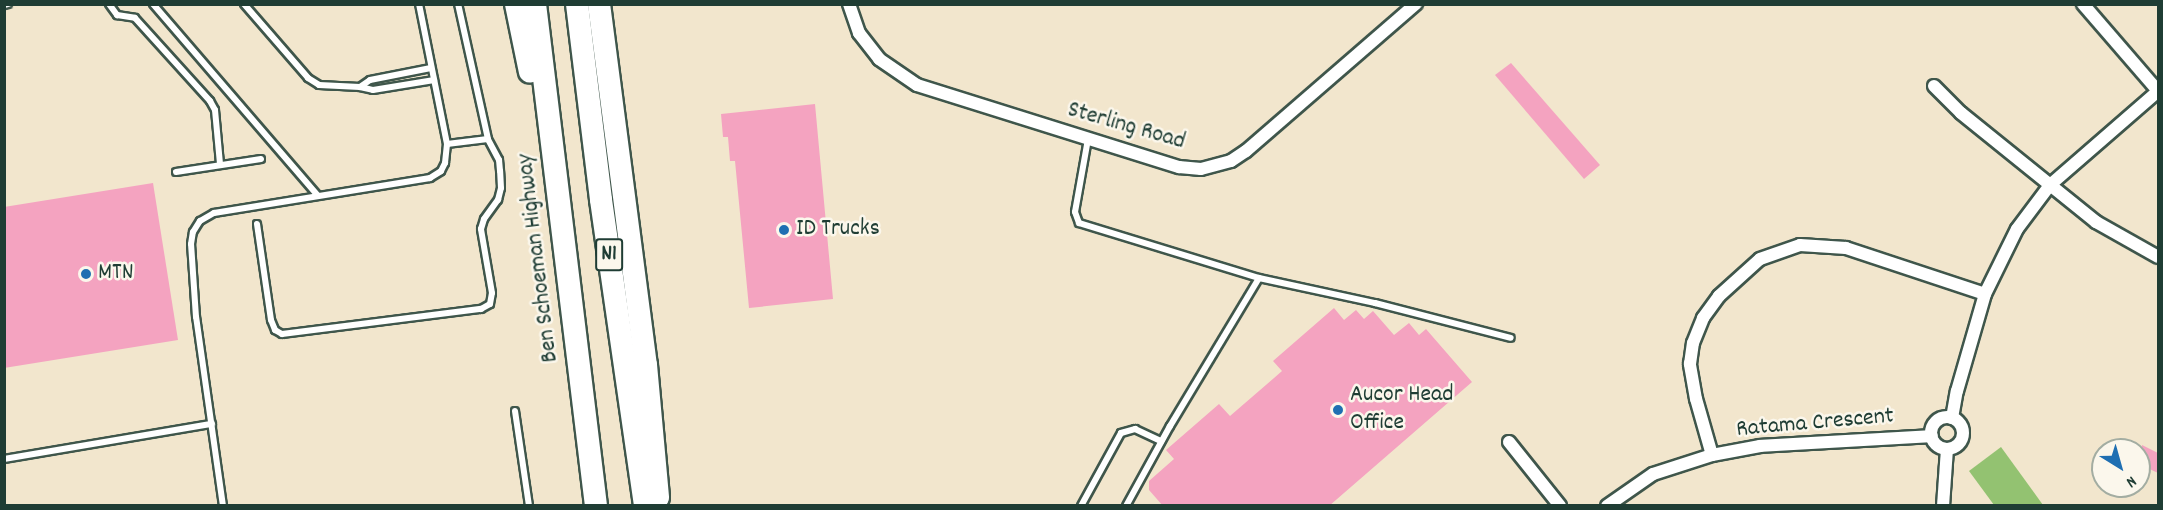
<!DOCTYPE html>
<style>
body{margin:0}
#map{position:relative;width:2163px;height:510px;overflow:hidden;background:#f2e6cd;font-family:Dekko,sans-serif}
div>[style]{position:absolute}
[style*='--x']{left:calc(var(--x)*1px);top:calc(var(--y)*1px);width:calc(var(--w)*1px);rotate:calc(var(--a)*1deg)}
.green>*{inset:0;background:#93c271}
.building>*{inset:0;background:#f4a3c0}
.roads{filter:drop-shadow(2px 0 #3f564b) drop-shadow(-2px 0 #3f564b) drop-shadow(0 2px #3f564b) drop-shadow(0 -2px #3f564b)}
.lane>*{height:6px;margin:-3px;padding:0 3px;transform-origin:3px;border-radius:3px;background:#fff}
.street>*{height:12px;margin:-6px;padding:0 6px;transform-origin:6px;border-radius:6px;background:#fff}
.street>.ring{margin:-6px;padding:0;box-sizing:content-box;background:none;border:12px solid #fff;border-radius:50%}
.highway>*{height:22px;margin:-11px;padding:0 11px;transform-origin:11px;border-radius:11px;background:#fff}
.dots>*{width:16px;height:16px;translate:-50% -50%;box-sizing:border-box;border:3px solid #fbf7ec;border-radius:50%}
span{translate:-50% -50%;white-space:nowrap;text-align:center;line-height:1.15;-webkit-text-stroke:5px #fbf7ec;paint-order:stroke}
.shield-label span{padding:2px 4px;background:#fbf7ec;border:2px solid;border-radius:4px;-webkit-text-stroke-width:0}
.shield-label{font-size:22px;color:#1f3d34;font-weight:700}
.street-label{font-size:24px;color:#1f3d34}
.poi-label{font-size:24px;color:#1f3d34}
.left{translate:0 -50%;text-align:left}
.frame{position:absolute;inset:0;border:6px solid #1f3d34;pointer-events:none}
.north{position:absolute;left:2091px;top:438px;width:60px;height:60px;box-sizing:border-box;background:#fbf7ec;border:2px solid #a3ada2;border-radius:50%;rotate:143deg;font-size:16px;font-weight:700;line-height:24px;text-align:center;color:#1f3d34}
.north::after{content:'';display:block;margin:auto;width:21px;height:27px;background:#1f6fb2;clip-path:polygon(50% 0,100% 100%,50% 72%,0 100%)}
</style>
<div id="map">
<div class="green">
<div style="clip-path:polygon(2001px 447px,2043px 505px,1994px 505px,1969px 471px)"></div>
</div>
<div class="building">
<div style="clip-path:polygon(1511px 63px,1600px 165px,1584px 179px,1495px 75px)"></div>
<div style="clip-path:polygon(815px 104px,833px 299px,749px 308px,735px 161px,730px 161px,728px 137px,723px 137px,721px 114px)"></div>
<div style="clip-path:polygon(153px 183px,178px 340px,4px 368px,4px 207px)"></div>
<div style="clip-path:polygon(1334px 308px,1344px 320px,1356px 310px,1364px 319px,1373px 311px,1394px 335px,1409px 323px,1419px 335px,1426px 329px,1472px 382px,1329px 506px,1163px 506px,1149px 490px,1149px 481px,1174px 459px,1166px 450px,1219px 404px,1230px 416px,1282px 371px,1273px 361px)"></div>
<div style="clip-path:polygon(2142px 445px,2158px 453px,2158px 473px,2139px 464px)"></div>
</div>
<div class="roads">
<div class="lane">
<div style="--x:109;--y:4;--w:14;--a:54"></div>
<div style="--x:117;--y:15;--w:18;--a:9"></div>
<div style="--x:135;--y:18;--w:112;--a:47.9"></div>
<div style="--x:210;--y:101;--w:10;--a:61"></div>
<div style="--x:215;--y:110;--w:54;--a:84.7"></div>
<div style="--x:153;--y:4;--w:253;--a:49.3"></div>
<div style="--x:244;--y:4;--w:98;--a:49.1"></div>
<div style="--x:308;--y:78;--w:13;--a:32"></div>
<div style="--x:319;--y:85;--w:41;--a:2.8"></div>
<div style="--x:360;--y:87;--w:13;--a:13"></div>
<div style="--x:373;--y:90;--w:62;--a:-9.3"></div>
<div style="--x:4;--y:5;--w:4;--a:-14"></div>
<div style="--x:360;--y:87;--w:12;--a:-35"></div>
<div style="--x:370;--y:80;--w:62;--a:-11.1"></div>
<div style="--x:1088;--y:139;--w:74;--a:100.1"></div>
<div style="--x:1075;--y:212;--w:12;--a:70"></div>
<div style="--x:1079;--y:223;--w:188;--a:17"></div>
<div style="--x:1259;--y:278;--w:173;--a:121"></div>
<div style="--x:1170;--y:426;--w:91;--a:118.8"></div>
<div style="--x:447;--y:144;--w:41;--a:-7"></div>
<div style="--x:176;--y:172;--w:86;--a:-8.7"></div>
<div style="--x:257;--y:224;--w:97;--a:81.7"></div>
<div style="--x:271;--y:320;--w:11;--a:68"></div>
<div style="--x:275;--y:330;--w:8;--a:30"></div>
<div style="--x:282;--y:334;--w:201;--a:-7.2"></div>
<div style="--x:481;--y:309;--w:10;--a:-29"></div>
<div style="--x:490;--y:304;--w:11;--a:-80"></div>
<div style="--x:492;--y:293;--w:65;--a:-99.8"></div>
<div style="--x:481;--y:229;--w:10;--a:-73"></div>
<div style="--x:484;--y:219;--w:24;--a:-54"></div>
<div style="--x:498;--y:200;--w:12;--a:-76"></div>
<div style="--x:501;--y:188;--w:17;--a:-93"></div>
<div style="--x:500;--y:171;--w:11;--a:-95"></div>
<div style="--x:499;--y:160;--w:24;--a:-118"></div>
<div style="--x:488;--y:139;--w:138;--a:-102.5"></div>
<div style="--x:1259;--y:278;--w:119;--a:12.2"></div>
<div style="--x:1375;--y:303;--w:140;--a:14.4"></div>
<div style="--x:515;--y:411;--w:96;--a:81.6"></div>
<div style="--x:4;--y:459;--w:211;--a:-9.6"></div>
<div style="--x:223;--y:506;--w:191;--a:-98.1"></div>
<div style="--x:196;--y:317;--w:73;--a:-93.9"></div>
<div style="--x:191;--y:244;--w:12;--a:-81"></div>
<div style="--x:193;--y:232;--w:13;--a:-58"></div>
<div style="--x:200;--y:221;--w:16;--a:-30"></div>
<div style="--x:214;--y:213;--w:219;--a:-9.2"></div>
<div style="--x:430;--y:178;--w:13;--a:-32"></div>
<div style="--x:441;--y:171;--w:9;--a:-63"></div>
<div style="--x:445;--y:163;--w:19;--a:-84"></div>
<div style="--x:447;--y:144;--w:143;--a:-101.3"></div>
<div style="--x:1081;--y:506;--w:83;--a:-61.3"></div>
<div style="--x:1121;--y:433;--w:15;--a:-16"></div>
<div style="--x:1135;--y:429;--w:29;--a:25"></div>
</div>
<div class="street">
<div style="--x:849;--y:4;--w:31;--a:71"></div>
<div style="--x:859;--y:33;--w:33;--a:52"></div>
<div style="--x:879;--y:59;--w:46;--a:34.4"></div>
<div style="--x:917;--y:85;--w:275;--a:17.4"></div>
<div style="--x:1179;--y:167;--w:22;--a:5"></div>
<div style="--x:1201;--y:169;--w:31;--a:-15"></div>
<div style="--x:1231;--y:161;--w:18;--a:-34"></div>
<div style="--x:1246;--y:151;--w:225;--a:-40.9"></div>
<div style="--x:2083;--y:4;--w:115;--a:49.2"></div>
<div style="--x:1934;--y:86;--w:38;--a:45"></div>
<div style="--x:1961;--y:113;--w:174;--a:38.9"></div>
<div style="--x:2096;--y:222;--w:71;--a:29.4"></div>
<div class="ring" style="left:1931px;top:417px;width:20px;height:20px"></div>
<div style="--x:1952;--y:418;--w:27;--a:-80"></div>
<div style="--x:1957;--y:391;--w:101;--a:-73.9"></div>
<div style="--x:1985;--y:294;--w:72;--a:-63.8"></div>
<div style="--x:2017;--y:229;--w:55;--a:-53.1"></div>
<div style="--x:2050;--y:185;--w:143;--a:-41"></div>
<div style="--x:1509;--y:442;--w:82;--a:51.4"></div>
<div style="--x:1712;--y:455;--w:58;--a:-105.9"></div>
<div style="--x:1696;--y:399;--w:36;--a:-100"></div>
<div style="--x:1690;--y:364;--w:21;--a:-82"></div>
<div style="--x:1693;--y:343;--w:27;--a:-68"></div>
<div style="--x:1703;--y:318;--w:27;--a:-54"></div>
<div style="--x:1719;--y:296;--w:55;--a:-42.1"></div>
<div style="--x:1760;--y:259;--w:42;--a:-19.3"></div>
<div style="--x:1800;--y:245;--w:46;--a:3.7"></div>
<div style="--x:1846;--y:248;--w:146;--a:18.3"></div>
<div style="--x:1607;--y:506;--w:56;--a:-34.8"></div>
<div style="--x:1653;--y:474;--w:62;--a:-17.9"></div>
<div style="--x:1712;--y:455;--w:49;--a:-10.6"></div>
<div style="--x:1760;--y:446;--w:172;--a:-3.3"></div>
<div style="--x:1943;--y:506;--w:57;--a:-86"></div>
</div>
<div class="highway">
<div style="--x:516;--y:4;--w:69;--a:78.4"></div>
<div style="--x:535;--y:4;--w:506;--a:83.07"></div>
<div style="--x:577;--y:4;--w:197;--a:83"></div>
<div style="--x:601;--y:200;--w:309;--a:81.8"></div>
<div style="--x:599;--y:4;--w:364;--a:82.6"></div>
<div style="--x:646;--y:365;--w:133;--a:84.8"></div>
</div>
</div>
<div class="dots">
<div style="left:784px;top:230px;background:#1f6fb2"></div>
<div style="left:86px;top:274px;background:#1f6fb2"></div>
<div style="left:1338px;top:410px;background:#1f6fb2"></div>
</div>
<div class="shield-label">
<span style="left:609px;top:255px">N1</span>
</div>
<div class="street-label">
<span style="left:1126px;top:127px;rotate:16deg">Sterling Road</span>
<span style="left:539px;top:258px;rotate:-97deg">Ben Schoeman Highway</span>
<span style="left:1815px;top:424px;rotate:-5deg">Ratama Crescent</span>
</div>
<div class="poi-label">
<span class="left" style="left:796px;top:230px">ID Trucks</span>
<span class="left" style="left:98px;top:274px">MTN</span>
<span class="left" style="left:1350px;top:410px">Aucor Head<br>Office</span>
</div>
<div class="frame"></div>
<div class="north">N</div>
</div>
